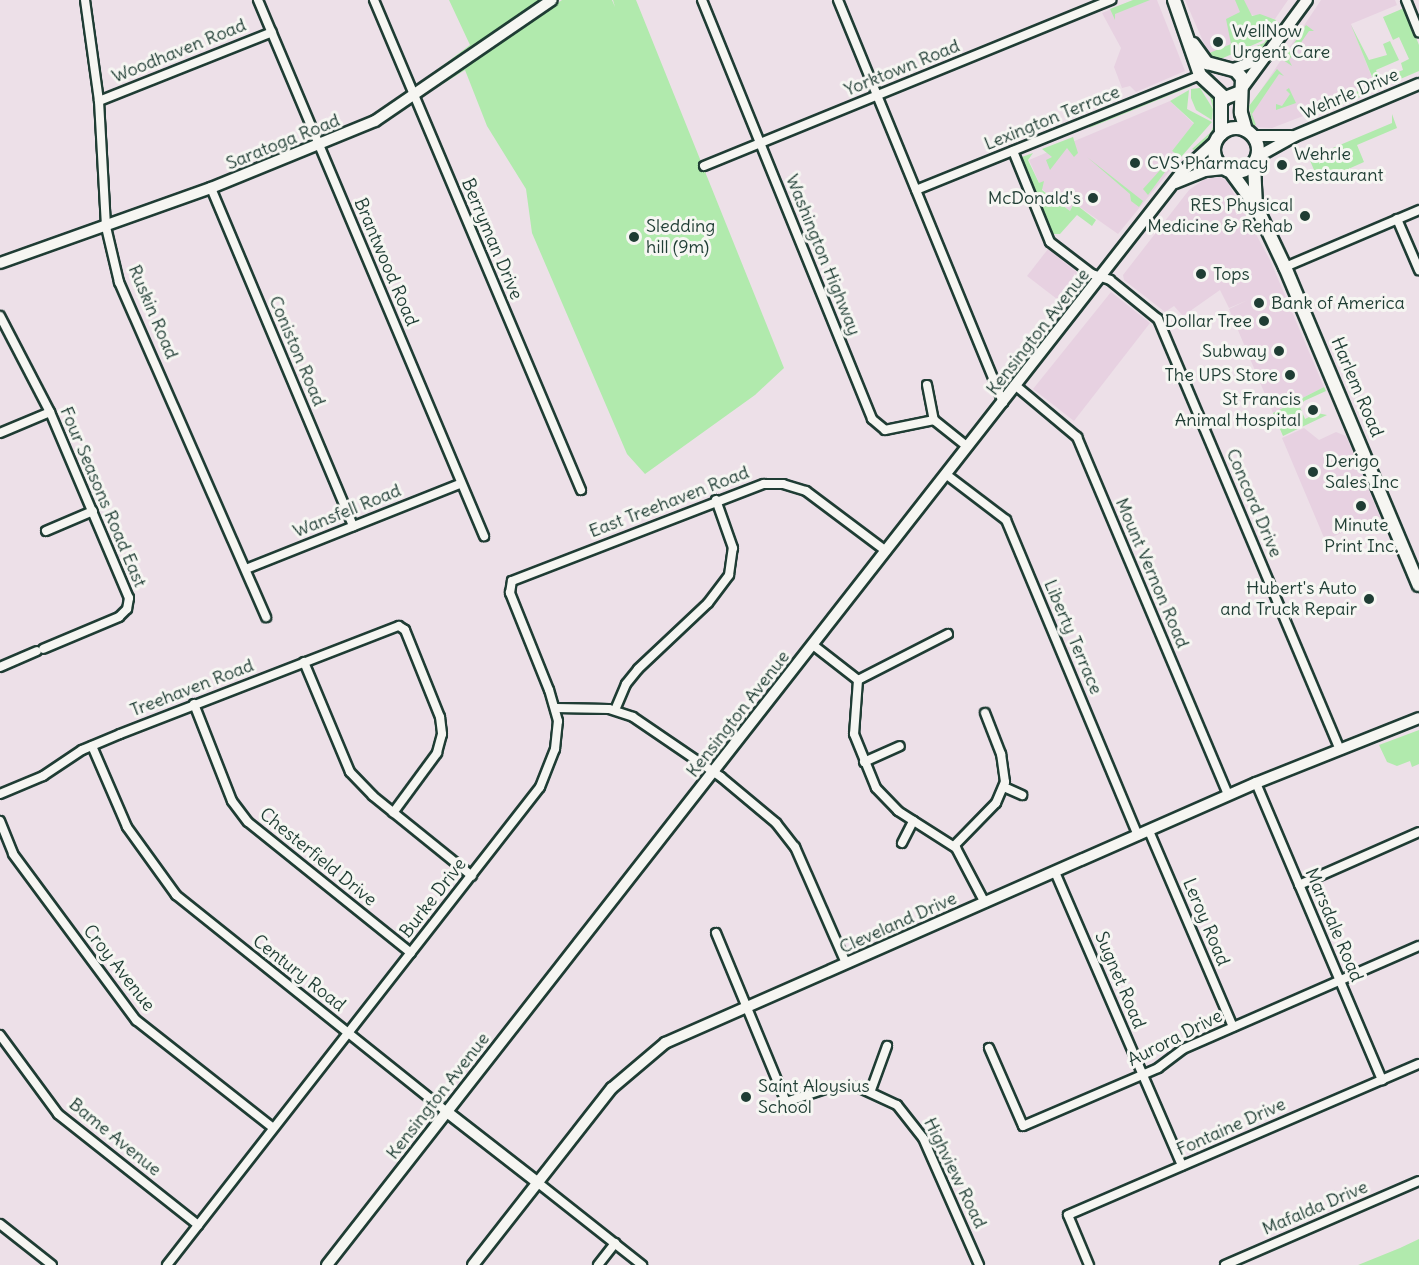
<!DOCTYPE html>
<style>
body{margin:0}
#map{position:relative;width:1419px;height:1265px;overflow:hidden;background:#ede0e8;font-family:Delius,sans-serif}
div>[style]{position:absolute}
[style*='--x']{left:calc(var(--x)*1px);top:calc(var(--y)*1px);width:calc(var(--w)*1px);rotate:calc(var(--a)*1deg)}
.built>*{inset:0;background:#e7d1e1}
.green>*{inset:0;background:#b1eaad}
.roads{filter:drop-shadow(2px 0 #1f3d34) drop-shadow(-2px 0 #1f3d34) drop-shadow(0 2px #1f3d34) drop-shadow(0 -2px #1f3d34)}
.minor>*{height:8px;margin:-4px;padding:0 4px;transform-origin:4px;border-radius:4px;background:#f6f6f2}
.tertiary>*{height:10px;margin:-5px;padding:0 5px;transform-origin:5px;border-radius:5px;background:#f6f6f2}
.secondary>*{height:12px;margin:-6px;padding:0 6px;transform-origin:6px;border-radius:6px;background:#f6f6f2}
.secondary>.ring{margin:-6px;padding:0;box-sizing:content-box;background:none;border:12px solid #f6f6f2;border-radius:50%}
.dots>*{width:16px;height:16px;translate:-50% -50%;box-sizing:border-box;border:3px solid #f6f6f2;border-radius:50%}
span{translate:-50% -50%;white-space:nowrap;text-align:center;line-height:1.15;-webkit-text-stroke:6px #f6f6f2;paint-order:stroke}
.poi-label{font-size:18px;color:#1f3d34}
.left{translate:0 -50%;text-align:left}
.right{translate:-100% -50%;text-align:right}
.street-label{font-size:18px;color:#1f3d34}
</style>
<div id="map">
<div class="built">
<div style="clip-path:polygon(1133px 0,1157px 0,1185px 71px,1136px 92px,1130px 86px,1122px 88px,1114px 67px,1121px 48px,1102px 13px)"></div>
<div style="clip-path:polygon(1185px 0,1288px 0,1275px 19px,1242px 13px,1236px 43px,1209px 55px)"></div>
<div style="clip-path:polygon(1321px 0,1395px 0,1397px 5px,1351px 24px,1376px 88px,1272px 128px,1254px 127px,1249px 108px)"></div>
<div style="clip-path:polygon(1170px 101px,1194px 124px,1172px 151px,1181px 157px,1118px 234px,1074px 203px,1070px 211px,1042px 189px,1029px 160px)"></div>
<div style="clip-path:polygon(1220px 177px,1227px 181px,1270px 260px,1324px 387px,1273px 413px,1229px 309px,1248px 300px,1229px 308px,1220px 290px,1183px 316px,1174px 306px,1165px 312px,1124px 280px,1123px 275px,1189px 190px,1205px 179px)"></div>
<div style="clip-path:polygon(1048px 249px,1085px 279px,1066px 306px,1027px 276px)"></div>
<div style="clip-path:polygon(1111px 292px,1150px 323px,1074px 421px,1033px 389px)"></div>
<div style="clip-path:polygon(1304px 428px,1319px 440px,1336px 432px,1346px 436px,1380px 517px,1325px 540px,1282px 438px)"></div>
</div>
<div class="green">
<div style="clip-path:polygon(449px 0,543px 0,418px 84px,470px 45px)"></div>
<div style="clip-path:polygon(562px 0,612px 0,615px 7px,613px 0,636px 0,784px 368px,755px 395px,645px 474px,627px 454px,532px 233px,526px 189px,487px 126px,465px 70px,422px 97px)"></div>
<div style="clip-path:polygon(1133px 0,1150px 0,1115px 14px,1115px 20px,1110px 9px)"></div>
<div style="clip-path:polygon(1235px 0,1244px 0,1252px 16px,1260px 14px,1276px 20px,1262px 41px,1223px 58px,1214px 58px,1207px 54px,1231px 44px,1226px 19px,1240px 12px)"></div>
<div style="clip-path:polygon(1404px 8px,1419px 45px,1419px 71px,1377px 89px,1351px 25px,1369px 60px,1387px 55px,1383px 44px,1390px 41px,1399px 60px,1376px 70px,1380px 79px,1403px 70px,1401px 63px,1409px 59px,1399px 37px,1393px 40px,1383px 17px)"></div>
<div style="clip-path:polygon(1278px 22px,1283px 27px,1268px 46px,1250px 58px,1249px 49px,1264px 43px)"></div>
<div style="clip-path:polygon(1306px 25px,1314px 31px,1309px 31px,1289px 60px,1292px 66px,1283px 60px)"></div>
<div style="clip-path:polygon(1277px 69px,1284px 76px,1279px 74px,1252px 114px,1256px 125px,1253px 126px,1249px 106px)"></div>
<div style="clip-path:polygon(1195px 83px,1205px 84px,1218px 105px,1215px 132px,1196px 151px,1192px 149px,1211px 132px,1216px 119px,1210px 97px)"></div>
<div style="clip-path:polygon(1189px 85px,1192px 86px,1089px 128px,1092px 124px)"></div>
<div style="clip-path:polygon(1200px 88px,1213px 109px,1212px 120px,1196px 110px,1191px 98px,1191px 89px)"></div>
<div style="clip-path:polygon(1289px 88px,1296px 103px,1276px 110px,1276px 104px,1282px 106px,1290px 94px,1286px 90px)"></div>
<div style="clip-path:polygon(1363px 89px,1368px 94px,1318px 113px,1316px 109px)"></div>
<div style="clip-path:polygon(1189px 90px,1187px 109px,1212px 122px,1181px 157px,1172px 151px,1194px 123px,1170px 101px)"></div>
<div style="clip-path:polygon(1392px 114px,1397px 128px,1357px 145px,1364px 162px,1319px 182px,1309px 158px,1392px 123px)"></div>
<div style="clip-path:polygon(1073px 137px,1078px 153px,1074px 157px,1067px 148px,1050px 170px,1046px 160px,1052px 157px,1042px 149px)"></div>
<div style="clip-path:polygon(1033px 153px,1028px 160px,1039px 183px,1044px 181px,1042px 190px,1070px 211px,1074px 203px,1096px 220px,1092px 226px,1077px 215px,1060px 234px,1053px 234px,1022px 157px)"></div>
<div style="clip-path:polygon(1087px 157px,1143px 201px,1139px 207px,1131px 201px,1130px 194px)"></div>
<div style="clip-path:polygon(1161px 169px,1165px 172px,1148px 195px,1143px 189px)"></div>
<div style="clip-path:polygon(1324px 387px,1326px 391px,1304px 401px,1300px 407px,1305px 419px,1317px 413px,1327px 415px,1283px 436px,1273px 413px)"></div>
<div style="clip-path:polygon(1419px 730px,1419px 764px,1412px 767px,1410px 761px,1397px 766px,1387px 762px,1379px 745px)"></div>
<div style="clip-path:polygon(1419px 1239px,1419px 1265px,1358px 1265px,1400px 1248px)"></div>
</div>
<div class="roads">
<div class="minor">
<div style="--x:85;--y:0;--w:102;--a:82.1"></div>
<div style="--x:99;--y:101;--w:126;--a:86.8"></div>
<div style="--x:106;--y:227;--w:57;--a:76.7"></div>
<div style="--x:119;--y:282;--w:366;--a:66.3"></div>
<div style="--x:258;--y:0;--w:582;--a:67.14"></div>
<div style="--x:374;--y:0;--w:532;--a:67.1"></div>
<div style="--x:702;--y:0;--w:452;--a:67.9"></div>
<div style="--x:872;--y:419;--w:17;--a:40"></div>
<div style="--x:885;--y:430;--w:50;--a:-11.5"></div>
<div style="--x:934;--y:420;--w:43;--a:38.5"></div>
<div style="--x:838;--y:0;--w:435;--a:67.7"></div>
<div style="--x:1406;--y:0;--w:35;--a:68"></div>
<div style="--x:99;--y:101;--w:186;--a:-21.7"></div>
<div style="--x:1013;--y:151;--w:98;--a:67.9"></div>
<div style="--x:1050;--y:242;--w:53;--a:37.3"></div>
<div style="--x:1092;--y:274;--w:19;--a:18"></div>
<div style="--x:1110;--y:280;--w:62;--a:39.1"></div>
<div style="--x:1158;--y:319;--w:467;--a:67.1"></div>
<div style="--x:704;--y:166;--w:440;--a:-22.2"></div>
<div style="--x:211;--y:188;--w:367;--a:67.2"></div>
<div style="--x:916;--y:190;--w:306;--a:-22"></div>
<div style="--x:1397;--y:219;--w:56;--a:66.7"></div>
<div style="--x:1285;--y:267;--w:146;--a:-23"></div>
<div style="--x:0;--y:316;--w:108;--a:62.5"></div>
<div style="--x:50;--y:412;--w:202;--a:67"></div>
<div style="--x:129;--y:598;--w:11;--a:100"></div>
<div style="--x:127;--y:609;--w:11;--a:135"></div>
<div style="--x:119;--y:617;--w:82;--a:157.2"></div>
<div style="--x:927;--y:385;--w:36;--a:79"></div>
<div style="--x:1016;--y:386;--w:80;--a:39.9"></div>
<div style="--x:1077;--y:437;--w:389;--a:67.1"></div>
<div style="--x:0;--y:433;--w:54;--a:-22.8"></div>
<div style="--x:947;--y:475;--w:74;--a:37.3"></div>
<div style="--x:1006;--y:520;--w:342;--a:67.3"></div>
<div style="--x:46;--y:531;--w:51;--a:-23.1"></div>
<div style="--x:246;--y:569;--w:230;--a:-21.7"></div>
<div style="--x:813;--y:645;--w:57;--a:37.9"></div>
<div style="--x:304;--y:662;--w:119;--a:67.3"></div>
<div style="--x:350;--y:772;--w:33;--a:46"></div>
<div style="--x:373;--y:796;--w:127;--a:38.9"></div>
<div style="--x:0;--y:667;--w:40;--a:-23.4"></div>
<div style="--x:858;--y:680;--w:54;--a:94.2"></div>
<div style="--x:854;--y:734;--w:58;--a:67.8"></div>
<div style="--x:876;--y:788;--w:32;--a:46"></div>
<div style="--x:898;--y:811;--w:69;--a:32.5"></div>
<div style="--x:956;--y:848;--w:62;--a:62.2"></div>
<div style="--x:858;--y:680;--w:101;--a:-27.1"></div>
<div style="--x:194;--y:704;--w:104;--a:68.6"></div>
<div style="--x:232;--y:801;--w:26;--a:53"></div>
<div style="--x:248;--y:822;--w:209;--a:38.8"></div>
<div style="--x:556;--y:708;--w:53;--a:1.1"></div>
<div style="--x:609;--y:709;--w:25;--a:18"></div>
<div style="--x:633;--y:717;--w:107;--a:34.3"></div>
<div style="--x:721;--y:777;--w:72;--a:39.9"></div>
<div style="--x:776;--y:823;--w:31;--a:52"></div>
<div style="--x:795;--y:847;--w:127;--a:66.3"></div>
<div style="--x:615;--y:710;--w:28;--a:-67"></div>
<div style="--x:626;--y:684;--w:19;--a:-51"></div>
<div style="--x:638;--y:669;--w:96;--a:-43.3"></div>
<div style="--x:708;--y:603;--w:35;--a:-53"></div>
<div style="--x:729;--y:575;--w:27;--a:-82"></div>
<div style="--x:733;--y:548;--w:51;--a:-109.5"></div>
<div style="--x:92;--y:746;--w:88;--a:66.6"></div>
<div style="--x:127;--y:827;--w:84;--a:54.2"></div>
<div style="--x:176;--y:895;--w:347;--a:38.7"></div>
<div style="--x:864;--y:762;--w:39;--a:-24"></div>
<div style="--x:1256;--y:783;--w:323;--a:67"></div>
<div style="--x:1004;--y:787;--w:20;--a:24"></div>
<div style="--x:0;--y:794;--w:47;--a:-22.7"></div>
<div style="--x:43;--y:776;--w:47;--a:-33.7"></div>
<div style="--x:82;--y:750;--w:41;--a:-22.8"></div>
<div style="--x:120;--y:734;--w:299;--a:-21.2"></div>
<div style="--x:399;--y:626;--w:7;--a:34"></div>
<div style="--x:405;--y:630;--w:94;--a:68.1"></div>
<div style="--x:440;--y:717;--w:17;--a:83"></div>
<div style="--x:442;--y:734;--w:20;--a:105"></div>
<div style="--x:437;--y:753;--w:74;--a:126.3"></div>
<div style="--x:0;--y:821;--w:35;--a:68"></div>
<div style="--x:13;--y:854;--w:207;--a:53.5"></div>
<div style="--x:136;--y:1020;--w:174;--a:38.2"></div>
<div style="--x:1149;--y:831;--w:213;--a:66.8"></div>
<div style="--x:902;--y:843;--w:25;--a:-63"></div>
<div style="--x:954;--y:846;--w:60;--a:-45.7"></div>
<div style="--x:996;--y:803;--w:23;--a:-67"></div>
<div style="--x:1005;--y:782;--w:28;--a:-98"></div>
<div style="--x:1001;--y:754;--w:44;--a:-111.3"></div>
<div style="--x:1055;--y:872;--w:320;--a:66.6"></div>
<div style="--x:1299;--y:885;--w:131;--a:-23.8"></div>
<div style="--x:716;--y:933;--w:183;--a:67.5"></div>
<div style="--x:786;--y:1102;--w:44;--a:-18.4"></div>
<div style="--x:828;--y:1088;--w:30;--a:-2"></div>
<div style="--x:858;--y:1087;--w:43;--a:24.8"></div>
<div style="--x:897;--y:1105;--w:42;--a:51.8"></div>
<div style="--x:923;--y:1138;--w:139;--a:66.2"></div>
<div style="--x:0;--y:1035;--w:98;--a:53.7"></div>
<div style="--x:58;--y:1114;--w:179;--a:38.4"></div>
<div style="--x:989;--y:1048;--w:85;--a:66.4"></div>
<div style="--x:1023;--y:1126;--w:147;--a:-23.2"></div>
<div style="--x:1158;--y:1068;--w:31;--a:-37"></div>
<div style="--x:1183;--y:1049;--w:257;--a:-23.6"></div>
<div style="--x:871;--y:1090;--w:47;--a:-70"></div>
<div style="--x:537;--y:1182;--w:134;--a:38.3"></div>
<div style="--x:0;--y:1224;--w:66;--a:38.3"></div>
<div style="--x:167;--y:1265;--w:606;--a:-52.03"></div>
<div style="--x:540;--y:787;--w:41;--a:-68.5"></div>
<div style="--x:555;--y:749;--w:28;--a:-84"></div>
<div style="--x:558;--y:721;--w:32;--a:-106"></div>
<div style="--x:549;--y:690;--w:105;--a:-111.9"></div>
<div style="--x:510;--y:593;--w:12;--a:-81"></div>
<div style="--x:512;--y:581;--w:270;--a:-21.1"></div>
<div style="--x:764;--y:484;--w:19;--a:0"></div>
<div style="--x:783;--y:484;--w:24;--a:17"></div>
<div style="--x:806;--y:491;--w:100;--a:36.9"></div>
<div style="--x:598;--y:1265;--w:28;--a:-52"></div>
<div style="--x:1089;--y:1265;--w:54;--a:-112.8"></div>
<div style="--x:1068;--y:1215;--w:382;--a:-23.3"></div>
<div style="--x:1225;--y:1265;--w:211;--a:-23.4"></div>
</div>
<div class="tertiary">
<div style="--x:1231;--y:70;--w:36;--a:-21"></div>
<div style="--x:1243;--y:87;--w:108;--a:-53.7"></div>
<div style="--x:1254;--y:136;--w:37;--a:0"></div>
<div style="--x:1257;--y:157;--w:43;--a:-28.9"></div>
<div style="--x:1295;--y:136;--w:134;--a:-22.8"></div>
<div style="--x:1175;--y:183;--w:32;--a:-22"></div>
<div style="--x:1205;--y:171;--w:19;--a:-6"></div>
<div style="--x:0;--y:263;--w:224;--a:-19.6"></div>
<div style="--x:211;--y:188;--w:177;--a:-22.2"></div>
<div style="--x:375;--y:121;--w:214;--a:-34.4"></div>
<div style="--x:447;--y:1112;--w:114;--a:37.9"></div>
<div style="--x:327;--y:1265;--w:1388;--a:-51.97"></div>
<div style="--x:1182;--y:172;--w:46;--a:-42.4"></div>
<div style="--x:473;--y:1265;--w:225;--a:-51.9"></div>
<div style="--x:612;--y:1088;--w:70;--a:-40.3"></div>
<div style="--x:665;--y:1043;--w:646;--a:-23.75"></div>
<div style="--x:1256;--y:783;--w:175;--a:-21.7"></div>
</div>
<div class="secondary">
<div style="--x:1174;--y:0;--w:79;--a:70.9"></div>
<div style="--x:1200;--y:75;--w:34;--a:43"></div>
<div style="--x:1225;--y:98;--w:17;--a:-21"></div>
<div style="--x:1193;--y:44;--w:24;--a:54"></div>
<div style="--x:1207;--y:63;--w:30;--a:15"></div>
<div style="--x:1236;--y:71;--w:9;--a:49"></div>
<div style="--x:1242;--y:78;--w:35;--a:92"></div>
<div style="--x:1241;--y:113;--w:18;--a:74"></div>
<div style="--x:1221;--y:96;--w:38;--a:90"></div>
<div class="ring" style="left:1214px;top:128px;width:32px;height:32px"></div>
<div style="--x:1254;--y:164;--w:42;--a:87.3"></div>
<div style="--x:1231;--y:172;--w:42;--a:53.7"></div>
<div style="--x:1256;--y:206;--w:68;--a:64.6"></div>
<div style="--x:1285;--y:267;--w:345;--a:67.2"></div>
</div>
</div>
<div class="dots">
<div style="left:1218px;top:42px;background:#1f3d34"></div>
<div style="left:1135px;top:163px;background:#1f3d34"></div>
<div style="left:1282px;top:165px;background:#1f3d34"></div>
<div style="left:1093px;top:198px;background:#1f3d34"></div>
<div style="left:1305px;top:216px;background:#1f3d34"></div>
<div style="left:634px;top:237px;background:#1f3d34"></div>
<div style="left:1201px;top:274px;background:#1f3d34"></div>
<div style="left:1259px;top:303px;background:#1f3d34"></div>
<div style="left:1264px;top:321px;background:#1f3d34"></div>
<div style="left:1279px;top:351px;background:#1f3d34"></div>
<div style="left:1290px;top:375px;background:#1f3d34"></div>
<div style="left:1313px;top:410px;background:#1f3d34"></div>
<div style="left:1313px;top:472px;background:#1f3d34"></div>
<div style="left:1361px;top:506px;background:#1f3d34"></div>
<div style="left:1369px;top:599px;background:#1f3d34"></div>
<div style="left:746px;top:1097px;background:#1f3d34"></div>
</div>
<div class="poi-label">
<span class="left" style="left:1232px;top:42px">WellNow<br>Urgent Care</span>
<span class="left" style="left:1294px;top:165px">Wehrle<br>Restaurant</span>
<span class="left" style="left:1147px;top:163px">CVS Pharmacy</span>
<span class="right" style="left:1081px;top:198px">McDonald's</span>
<span class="right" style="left:1293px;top:216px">RES Physical<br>Medicine &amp; Rehab</span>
<span class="left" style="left:646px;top:237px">Sledding<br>hill (9m)</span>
<span class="left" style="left:1213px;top:274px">Tops</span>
<span class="left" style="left:1271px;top:303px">Bank of America</span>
<span class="right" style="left:1252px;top:321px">Dollar Tree</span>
<span class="right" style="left:1267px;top:351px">Subway</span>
<span class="right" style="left:1278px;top:375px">The UPS Store</span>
<span class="right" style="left:1301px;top:410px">St Francis<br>Animal Hospital</span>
<span class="left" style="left:1325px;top:472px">Derigo<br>Sales Inc</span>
<span style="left:1361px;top:536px">Minute<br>Print Inc.</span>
<span class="right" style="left:1357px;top:599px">Hubert's Auto<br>and Truck Repair</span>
<span class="left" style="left:758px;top:1097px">Saint Aloysius<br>School</span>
</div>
<div class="street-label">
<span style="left:179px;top:51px;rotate:-22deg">Woodhaven Road</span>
<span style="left:902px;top:68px;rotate:-22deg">Yorktown Road</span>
<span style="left:1350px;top:94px;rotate:-23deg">Wehrle Drive</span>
<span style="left:1052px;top:118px;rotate:-22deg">Lexington Terrace</span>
<span style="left:283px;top:142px;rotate:-22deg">Saratoga Road</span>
<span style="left:492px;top:239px;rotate:67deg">Berryman Drive</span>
<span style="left:823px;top:255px;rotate:68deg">Washington Highway</span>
<span style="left:386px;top:262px;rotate:67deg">Brantwood Road</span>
<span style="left:153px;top:312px;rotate:67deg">Ruskin Road</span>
<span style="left:1038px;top:332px;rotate:-52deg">Kensington Avenue</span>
<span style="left:297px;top:351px;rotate:67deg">Coniston Road</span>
<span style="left:1357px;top:387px;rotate:67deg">Harlem Road</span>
<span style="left:103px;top:497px;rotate:67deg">Four Seasons Road East</span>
<span style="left:669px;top:502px;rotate:-21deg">East Treehaven Road</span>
<span style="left:1254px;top:503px;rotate:67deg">Concord Drive</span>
<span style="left:347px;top:511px;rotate:-22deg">Wansfell Road</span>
<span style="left:1152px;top:573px;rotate:67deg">Mount Vernon Road</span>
<span style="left:1073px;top:637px;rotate:67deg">Liberty Terrace</span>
<span style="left:192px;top:688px;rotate:-21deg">Treehaven Road</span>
<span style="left:738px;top:714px;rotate:-52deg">Kensington Avenue</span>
<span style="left:318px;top:857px;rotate:39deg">Chesterfield Drive</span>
<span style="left:433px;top:898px;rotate:-52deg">Burke Drive</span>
<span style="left:1206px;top:922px;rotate:67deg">Leroy Road</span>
<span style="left:898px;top:923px;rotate:-24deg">Cleveland Drive</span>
<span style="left:1334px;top:925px;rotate:67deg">Marsdale Road</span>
<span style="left:119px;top:968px;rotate:52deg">Croy Avenue</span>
<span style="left:299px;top:973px;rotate:38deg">Century Road</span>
<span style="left:1120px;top:980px;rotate:67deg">Sugnet Road</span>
<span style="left:1175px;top:1038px;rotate:-27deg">Aurora Drive</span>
<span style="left:438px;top:1096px;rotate:-52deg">Kensington Avenue</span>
<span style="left:1231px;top:1127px;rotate:-24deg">Fontaine Drive</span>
<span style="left:115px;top:1137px;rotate:39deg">Bame Avenue</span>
<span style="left:955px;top:1173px;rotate:64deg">Highview Road</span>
<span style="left:1315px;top:1208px;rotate:-23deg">Mafalda Drive</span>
</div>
</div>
